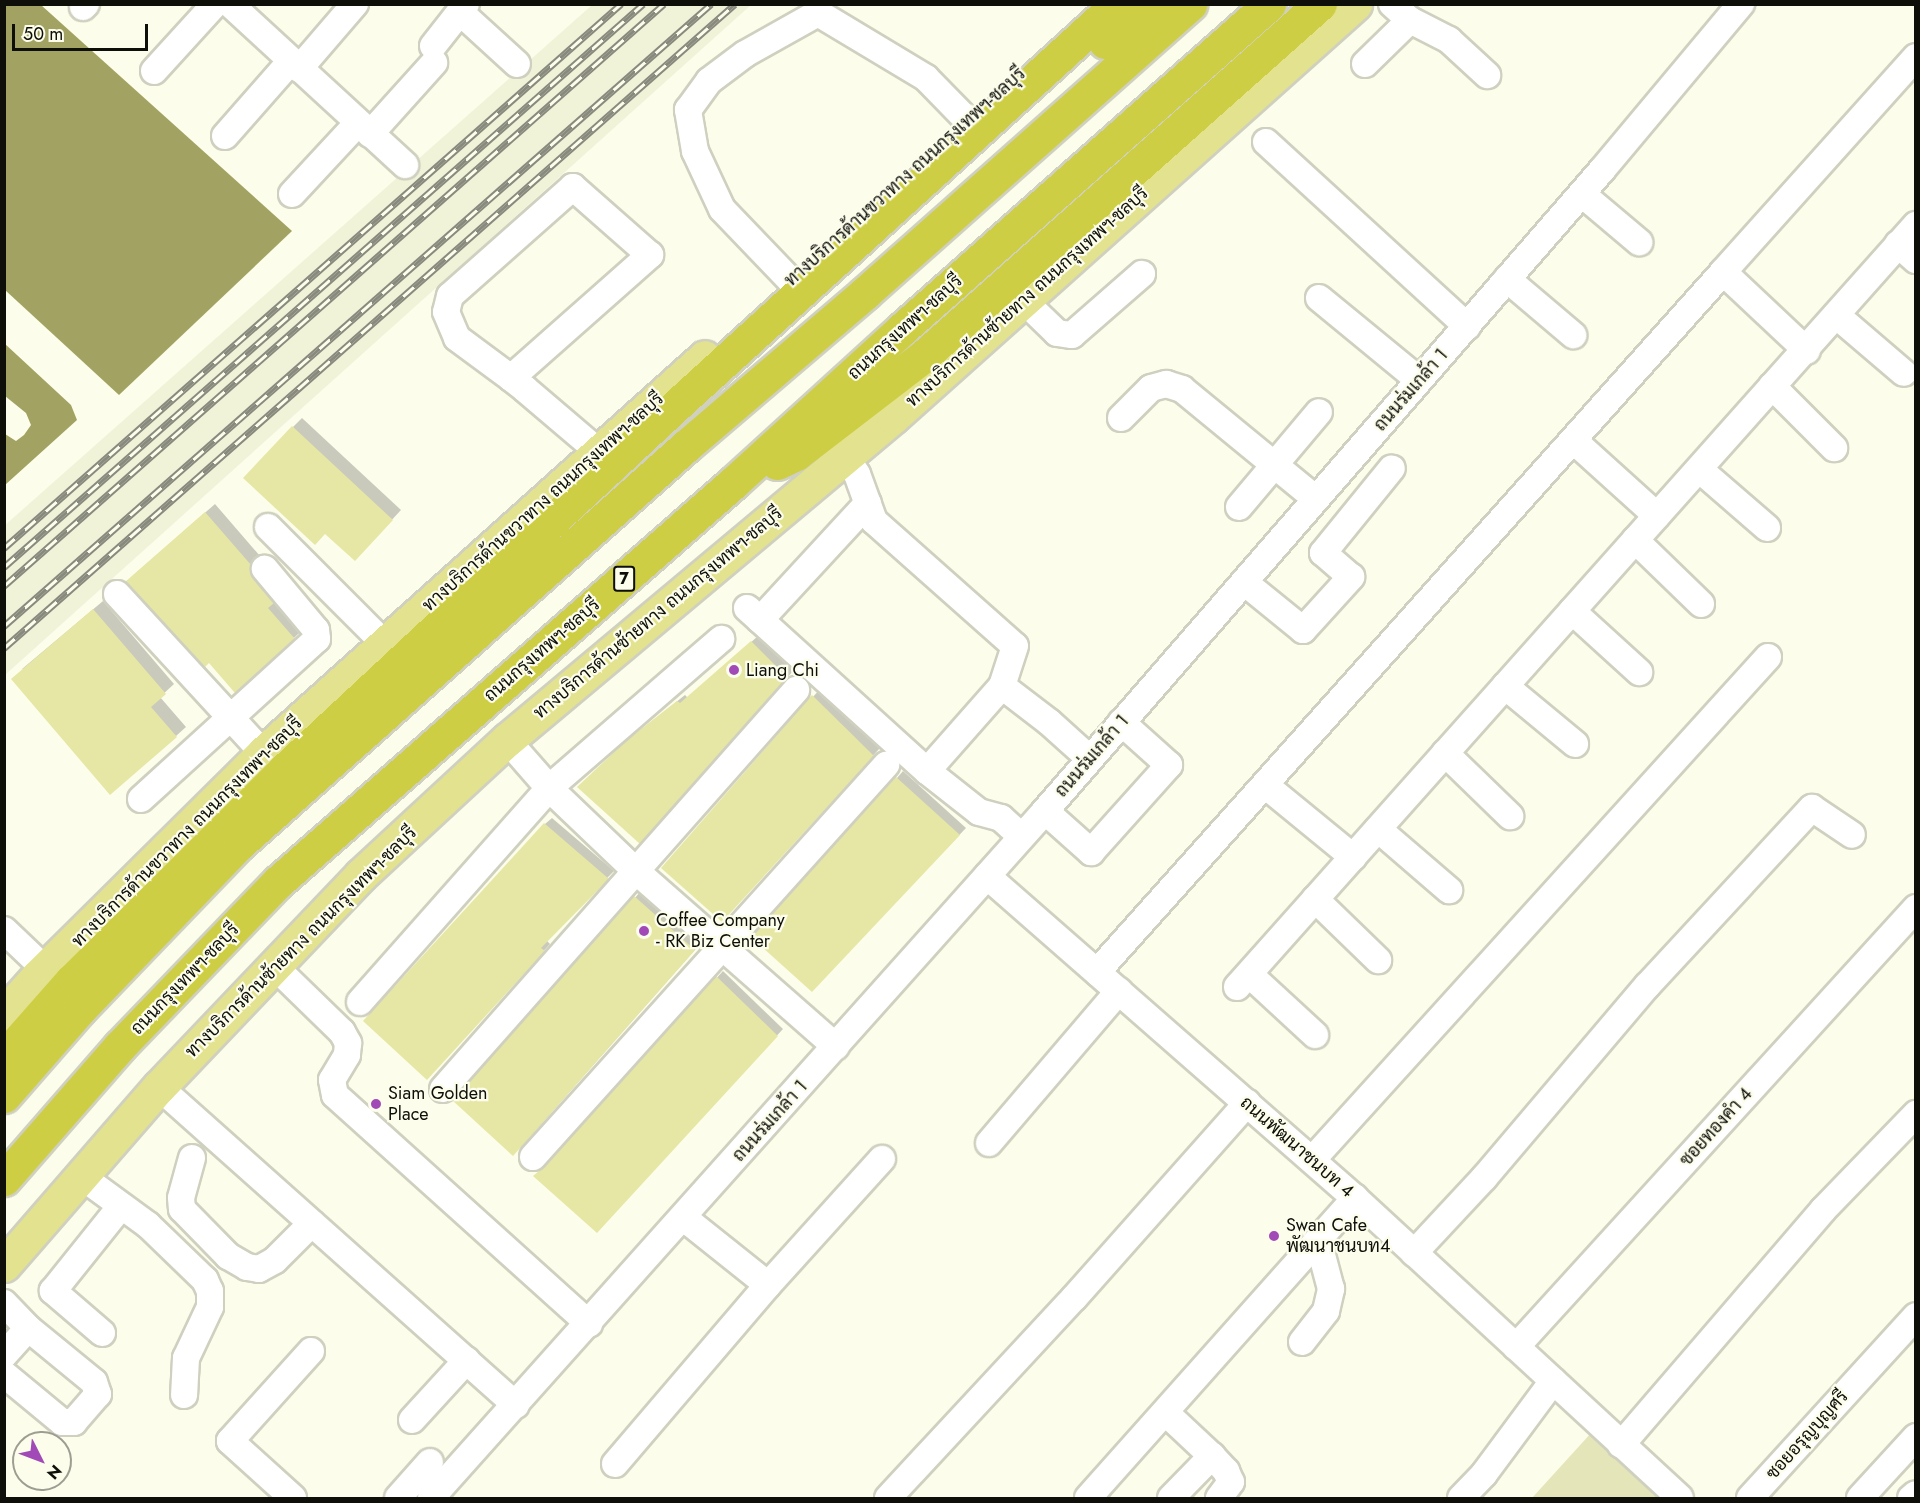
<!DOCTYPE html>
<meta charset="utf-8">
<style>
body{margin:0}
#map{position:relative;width:1920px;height:1503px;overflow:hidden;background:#fcfdeb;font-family:Jost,Sarabun,sans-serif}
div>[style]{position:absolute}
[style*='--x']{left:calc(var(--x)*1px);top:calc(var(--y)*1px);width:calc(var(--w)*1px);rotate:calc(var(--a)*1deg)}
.built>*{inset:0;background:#f1f3d9}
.green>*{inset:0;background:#e4e5b9}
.water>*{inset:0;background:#a2a363}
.shadow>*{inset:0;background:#0003}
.building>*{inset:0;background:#e6e7a5}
.roads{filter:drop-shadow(2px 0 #cfd0bf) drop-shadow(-2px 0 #cfd0bf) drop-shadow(0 2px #cfd0bf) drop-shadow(0 -2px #cfd0bf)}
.minor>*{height:26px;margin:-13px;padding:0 13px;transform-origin:13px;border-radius:13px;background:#fff}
.major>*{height:33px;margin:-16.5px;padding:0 16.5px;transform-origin:16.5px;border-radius:16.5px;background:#e2e28f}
.highway>*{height:33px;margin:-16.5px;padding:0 16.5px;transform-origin:16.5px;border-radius:16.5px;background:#cece44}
.rail>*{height:7px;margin-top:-3.5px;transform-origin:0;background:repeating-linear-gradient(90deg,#fcfdeb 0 14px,#898a7e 0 28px);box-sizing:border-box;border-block:2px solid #898a7e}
.dots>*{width:16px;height:16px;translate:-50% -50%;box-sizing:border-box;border:3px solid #fcfdeb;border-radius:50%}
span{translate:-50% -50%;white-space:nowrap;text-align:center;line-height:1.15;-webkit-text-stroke:4.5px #fcfdeb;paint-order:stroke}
.shield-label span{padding:2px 4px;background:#fcfdeb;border:2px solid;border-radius:4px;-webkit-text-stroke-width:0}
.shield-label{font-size:16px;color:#0e0f09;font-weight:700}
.street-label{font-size:18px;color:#0e0f09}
.poi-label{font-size:18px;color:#0e0f09}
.left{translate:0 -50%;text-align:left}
.frame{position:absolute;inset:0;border:6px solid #0e0f09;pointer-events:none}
.north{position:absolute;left:12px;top:1431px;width:60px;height:60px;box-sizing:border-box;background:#fcfdeb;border:2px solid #9d9e91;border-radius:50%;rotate:132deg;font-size:16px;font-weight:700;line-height:24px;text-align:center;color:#0e0f09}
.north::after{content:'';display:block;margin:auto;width:21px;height:27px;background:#a14ab7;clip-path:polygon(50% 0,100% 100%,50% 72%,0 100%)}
.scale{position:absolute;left:12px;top:24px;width:136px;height:27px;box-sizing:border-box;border:3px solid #0e0f09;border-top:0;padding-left:8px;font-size:18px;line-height:21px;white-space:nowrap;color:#0e0f09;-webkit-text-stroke:4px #fcfdeb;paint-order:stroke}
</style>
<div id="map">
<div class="built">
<div style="clip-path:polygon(592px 5px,751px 5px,5px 675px,4px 526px)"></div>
</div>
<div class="green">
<div style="clip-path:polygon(1592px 1432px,1662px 1498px,1532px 1498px)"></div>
</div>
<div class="water">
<div style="clip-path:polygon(4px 5px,41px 5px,292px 231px,119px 395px,5px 290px)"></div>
<div style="clip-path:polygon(4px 343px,71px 405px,77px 420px,5px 485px,5px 434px,16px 441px,24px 435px,31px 425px,26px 413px,5px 396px)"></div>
</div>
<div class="shadow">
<div style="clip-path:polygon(302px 418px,401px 510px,364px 550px,293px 427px)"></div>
<div style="clip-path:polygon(215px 504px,260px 556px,262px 569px,303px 629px,294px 638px,136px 573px)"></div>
<div style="clip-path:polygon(103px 601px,174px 684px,160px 697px,186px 727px,176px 736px,22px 669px)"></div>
<div style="clip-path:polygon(758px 636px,794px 670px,646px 835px,636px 734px,685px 695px,688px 698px)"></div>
<div style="clip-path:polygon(820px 689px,880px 748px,729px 913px,663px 867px)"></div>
<div style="clip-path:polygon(903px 771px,966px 828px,812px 990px,897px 778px)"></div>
<div style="clip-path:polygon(552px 818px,614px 871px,546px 940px,550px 944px,433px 1071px,545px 824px)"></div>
<div style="clip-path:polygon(642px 890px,701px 943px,520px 1148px,454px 1100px)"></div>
<div style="clip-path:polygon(723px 971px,783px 1029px,603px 1225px,550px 1163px)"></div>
</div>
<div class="building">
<div style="clip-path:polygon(292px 426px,393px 520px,355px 561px,325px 534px,315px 545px,243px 478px)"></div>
<div style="clip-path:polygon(205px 512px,251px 565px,253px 578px,274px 603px,268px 608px,295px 639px,235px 693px,209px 663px,205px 667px,125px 582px)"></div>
<div style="clip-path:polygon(93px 609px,166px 694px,151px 707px,177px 737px,110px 795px,11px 679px)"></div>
<div style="clip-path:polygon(751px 641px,788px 678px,640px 844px,577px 787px,627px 740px,677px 701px,680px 703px)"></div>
<div style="clip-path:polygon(812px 695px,874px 756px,722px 922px,661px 868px)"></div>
<div style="clip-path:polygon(896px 777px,960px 835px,812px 992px,751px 937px)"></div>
<div style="clip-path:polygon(544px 823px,609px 879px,541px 948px,545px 951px,427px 1080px,363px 1021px)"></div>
<div style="clip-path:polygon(634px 896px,695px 950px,513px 1156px,452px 1100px)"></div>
<div style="clip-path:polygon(716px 976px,778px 1036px,597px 1233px,533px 1176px,544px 1167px)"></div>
</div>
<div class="roads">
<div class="minor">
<div style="--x:230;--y:4;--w:238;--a:42.6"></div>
<div style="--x:1392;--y:4;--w:24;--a:42"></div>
<div style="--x:1410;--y:20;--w:44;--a:27.1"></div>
<div style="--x:1449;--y:40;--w:52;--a:42.6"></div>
<div style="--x:83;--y:7;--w:4;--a:-45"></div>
<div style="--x:460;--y:12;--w:77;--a:42.4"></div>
<div style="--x:433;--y:46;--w:53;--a:-51.8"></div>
<div style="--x:1365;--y:64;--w:63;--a:-44.4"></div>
<div style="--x:299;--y:69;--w:86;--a:-49.3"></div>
<div style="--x:154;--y:71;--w:91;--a:-47.7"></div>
<div style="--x:370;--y:134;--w:96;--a:-48"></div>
<div style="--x:225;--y:136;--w:100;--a:-48.7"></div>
<div style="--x:1266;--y:142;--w:273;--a:42.5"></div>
<div style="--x:292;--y:194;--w:97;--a:-47.1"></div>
<div style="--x:1582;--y:194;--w:75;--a:40.1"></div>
<div style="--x:1898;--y:244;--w:24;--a:42"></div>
<div style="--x:1723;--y:272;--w:289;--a:-48.1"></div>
<div style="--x:1507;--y:279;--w:87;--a:40.3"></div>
<div style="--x:790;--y:280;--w:98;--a:-133.8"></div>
<div style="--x:722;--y:209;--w:64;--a:-115"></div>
<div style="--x:695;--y:151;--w:42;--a:-99.7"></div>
<div style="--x:688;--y:110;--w:36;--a:-54"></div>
<div style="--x:709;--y:81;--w:45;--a:-36.9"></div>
<div style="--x:745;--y:54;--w:84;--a:-29.3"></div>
<div style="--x:818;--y:13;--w:126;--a:31"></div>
<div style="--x:926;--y:78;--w:60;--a:45.7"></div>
<div style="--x:1319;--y:298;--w:129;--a:39.4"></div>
<div style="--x:1023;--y:300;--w:47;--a:44.1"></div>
<div style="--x:1057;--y:333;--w:15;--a:8"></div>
<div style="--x:1072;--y:335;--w:93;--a:-41.1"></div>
<div style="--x:1836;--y:315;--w:89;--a:40.5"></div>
<div style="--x:511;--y:378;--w:186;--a:-41.5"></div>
<div style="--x:650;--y:255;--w:103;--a:-138.6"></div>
<div style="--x:573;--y:187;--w:164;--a:138.5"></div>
<div style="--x:450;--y:296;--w:16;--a:104"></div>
<div style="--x:446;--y:312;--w:28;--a:67"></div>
<div style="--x:457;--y:338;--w:67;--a:36.5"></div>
<div style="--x:511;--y:378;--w:18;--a:38"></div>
<div style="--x:525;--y:389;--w:97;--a:40.4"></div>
<div style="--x:1772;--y:386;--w:88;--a:45"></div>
<div style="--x:1121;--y:418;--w:42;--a:-45"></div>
<div style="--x:1151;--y:388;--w:16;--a:-15"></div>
<div style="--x:1166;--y:384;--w:17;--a:17"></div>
<div style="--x:1182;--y:389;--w:173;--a:39.4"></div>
<div style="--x:1573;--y:440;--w:113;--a:42.1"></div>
<div style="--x:846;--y:456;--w:21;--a:59"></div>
<div style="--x:857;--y:474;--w:50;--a:70.1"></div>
<div style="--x:874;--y:521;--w:188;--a:41.6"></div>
<div style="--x:1015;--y:646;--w:42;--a:108"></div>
<div style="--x:1699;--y:469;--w:90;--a:40.9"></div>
<div style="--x:1239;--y:507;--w:124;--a:-49.9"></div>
<div style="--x:268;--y:527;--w:165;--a:45"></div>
<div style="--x:1635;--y:540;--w:92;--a:44.1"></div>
<div style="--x:1244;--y:582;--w:76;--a:39.1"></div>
<div style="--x:1303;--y:630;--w:72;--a:-47.8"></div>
<div style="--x:1351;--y:577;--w:37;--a:-139"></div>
<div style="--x:1323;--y:553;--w:109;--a:-50.9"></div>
<div style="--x:117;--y:594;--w:216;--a:47.4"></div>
<div style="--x:747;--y:608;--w:243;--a:42.2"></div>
<div style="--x:927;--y:771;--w:66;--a:38.3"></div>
<div style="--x:979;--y:812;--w:23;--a:15"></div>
<div style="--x:1001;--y:818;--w:27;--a:42"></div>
<div style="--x:1572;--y:611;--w:91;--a:42.3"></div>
<div style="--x:760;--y:620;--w:159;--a:-47.3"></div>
<div style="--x:1505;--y:686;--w:91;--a:39.6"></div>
<div style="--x:507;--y:740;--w:64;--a:48.8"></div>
<div style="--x:549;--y:788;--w:120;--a:43.7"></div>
<div style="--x:636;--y:871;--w:266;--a:41.3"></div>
<div style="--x:1445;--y:753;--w:91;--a:44.1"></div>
<div style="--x:927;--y:771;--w:113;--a:-48.6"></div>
<div style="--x:1002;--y:686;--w:59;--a:37.5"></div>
<div style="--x:1049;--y:722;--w:54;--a:42"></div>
<div style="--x:1265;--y:785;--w:114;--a:39.3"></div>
<div style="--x:141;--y:799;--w:238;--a:-42.3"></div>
<div style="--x:317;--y:639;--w:9;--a:-96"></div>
<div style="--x:316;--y:630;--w:80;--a:-129.9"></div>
<div style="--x:1045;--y:811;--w:62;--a:41.7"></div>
<div style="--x:1091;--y:852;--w:117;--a:-48.1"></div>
<div style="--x:1169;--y:765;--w:64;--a:-138.1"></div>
<div style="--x:1378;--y:829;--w:94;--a:40.7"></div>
<div style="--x:987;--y:876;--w:489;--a:41.2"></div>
<div style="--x:1355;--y:1198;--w:442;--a:42.7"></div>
<div style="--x:1315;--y:899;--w:88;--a:44.1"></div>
<div style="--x:4;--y:930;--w:58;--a:43.6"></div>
<div style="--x:273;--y:965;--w:96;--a:44.2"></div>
<div style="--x:342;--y:1032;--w:13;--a:61"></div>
<div style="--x:348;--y:1043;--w:12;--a:95"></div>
<div style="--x:347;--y:1055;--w:29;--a:121"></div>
<div style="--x:332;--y:1080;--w:15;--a:79"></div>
<div style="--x:335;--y:1095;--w:342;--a:42"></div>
<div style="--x:1097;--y:972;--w:939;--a:-48.19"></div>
<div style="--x:1723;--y:272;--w:115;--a:43.2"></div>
<div style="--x:1249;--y:974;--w:90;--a:42.7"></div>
<div style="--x:1237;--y:987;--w:1021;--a:-48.3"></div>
<div style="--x:360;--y:1002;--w:286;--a:-48.5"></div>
<div style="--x:549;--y:788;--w:228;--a:-40.9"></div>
<div style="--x:159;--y:1087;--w:478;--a:41.7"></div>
<div style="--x:443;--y:1089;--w:533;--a:-48.5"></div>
<div style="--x:989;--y:1143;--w:200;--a:-49.5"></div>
<div style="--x:533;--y:1157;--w:528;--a:-48"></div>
<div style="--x:192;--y:1158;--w:41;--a:105.4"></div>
<div style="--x:181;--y:1198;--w:11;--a:85"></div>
<div style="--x:182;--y:1209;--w:66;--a:45.6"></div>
<div style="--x:228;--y:1256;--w:22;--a:30"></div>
<div style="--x:247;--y:1267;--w:12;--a:9"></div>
<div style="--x:259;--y:1269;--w:18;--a:-29"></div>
<div style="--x:275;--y:1260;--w:52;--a:-45"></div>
<div style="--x:1312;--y:1160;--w:679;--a:-47.81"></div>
<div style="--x:81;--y:1176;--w:83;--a:36.2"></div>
<div style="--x:148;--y:1225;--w:79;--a:44"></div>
<div style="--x:205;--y:1280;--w:12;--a:66"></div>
<div style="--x:210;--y:1291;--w:16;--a:90"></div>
<div style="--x:210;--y:1307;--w:56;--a:115.2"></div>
<div style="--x:186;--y:1358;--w:37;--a:93"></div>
<div style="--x:684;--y:1218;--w:107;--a:38.6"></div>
<div style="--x:1414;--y:1253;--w:103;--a:-47"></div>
<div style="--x:1484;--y:1178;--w:252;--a:-49.7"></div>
<div style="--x:1647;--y:986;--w:243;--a:-47.2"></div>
<div style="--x:1812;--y:808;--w:48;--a:34"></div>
<div style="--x:4;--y:1303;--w:35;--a:46"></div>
<div style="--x:28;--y:1328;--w:85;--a:39.3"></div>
<div style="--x:94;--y:1382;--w:13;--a:72"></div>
<div style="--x:98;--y:1394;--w:37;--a:131"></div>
<div style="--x:74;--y:1422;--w:12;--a:180"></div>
<div style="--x:62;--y:1422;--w:75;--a:-140.4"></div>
<div style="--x:102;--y:1333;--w:65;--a:-139.4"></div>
<div style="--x:53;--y:1291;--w:109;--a:-51.3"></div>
<div style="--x:1302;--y:1342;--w:39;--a:-52"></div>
<div style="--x:1326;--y:1311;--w:23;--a:-77"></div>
<div style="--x:1331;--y:1289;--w:51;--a:-104.9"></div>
<div style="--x:1516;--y:1347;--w:594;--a:-47.66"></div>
<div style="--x:4;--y:1355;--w:36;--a:-48"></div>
<div style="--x:1166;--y:1413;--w:63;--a:43.1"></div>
<div style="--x:412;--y:1420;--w:81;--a:-47.5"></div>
<div style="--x:1621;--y:1445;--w:310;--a:-49.3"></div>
<div style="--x:1823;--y:1210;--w:134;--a:-45.9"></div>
<div style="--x:615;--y:1464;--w:235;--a:-49.5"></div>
<div style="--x:768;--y:1285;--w:170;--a:-47.9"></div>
<div style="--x:293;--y:1498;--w:85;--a:-137.9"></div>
<div style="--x:230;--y:1441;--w:121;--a:-48"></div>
<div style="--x:398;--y:1498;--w:48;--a:-48.4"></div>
<div style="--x:431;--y:1498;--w:921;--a:-48.21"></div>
<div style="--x:1045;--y:811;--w:849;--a:-49.01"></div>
<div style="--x:1602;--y:170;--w:217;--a:-50.1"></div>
<div style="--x:888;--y:1498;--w:273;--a:-47.1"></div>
<div style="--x:1074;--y:1298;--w:261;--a:-48.4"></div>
<div style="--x:1088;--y:1498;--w:402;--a:-48.3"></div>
<div style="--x:1171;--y:1498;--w:59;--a:-45.7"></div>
<div style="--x:1212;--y:1456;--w:21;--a:47"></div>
<div style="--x:1226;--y:1471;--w:12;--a:66"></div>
<div style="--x:1231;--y:1482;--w:20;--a:127"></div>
<div style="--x:1461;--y:1498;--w:33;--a:-46"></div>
<div style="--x:1484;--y:1474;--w:116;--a:-53.4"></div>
<div style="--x:1750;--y:1498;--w:246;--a:-47.6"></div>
<div style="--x:1860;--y:1498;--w:83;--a:-47.4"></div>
<div style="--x:1911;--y:1498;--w:6;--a:-39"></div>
</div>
<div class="major">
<div style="--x:4;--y:1014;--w:51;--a:-48.2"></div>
<div style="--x:38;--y:976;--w:317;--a:-44.7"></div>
<div style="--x:263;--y:753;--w:593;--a:-41.86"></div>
<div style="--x:4;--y:1265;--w:236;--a:-49"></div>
<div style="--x:159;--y:1087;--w:293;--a:-46.4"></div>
<div style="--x:361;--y:875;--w:199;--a:-42.8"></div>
<div style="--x:507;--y:740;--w:503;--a:-39.92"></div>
<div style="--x:893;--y:417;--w:620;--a:-41.79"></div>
</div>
<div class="highway">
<div style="--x:1105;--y:42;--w:57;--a:-42.1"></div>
<div style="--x:777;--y:463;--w:21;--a:-25"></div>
<div style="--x:796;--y:454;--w:163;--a:-37.5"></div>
<div style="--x:925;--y:355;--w:528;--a:-41.62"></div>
<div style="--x:4;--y:1057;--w:103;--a:-48.6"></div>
<div style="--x:72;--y:980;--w:298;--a:-44.7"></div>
<div style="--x:284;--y:770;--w:542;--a:-42.91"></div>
<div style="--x:681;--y:401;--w:590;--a:-42.32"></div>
<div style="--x:4;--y:1096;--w:116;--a:-48.9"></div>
<div style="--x:80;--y:1009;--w:231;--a:-46.1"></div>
<div style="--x:240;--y:843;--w:597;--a:-41.67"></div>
<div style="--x:686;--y:446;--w:235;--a:-40.5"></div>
<div style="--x:865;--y:293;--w:435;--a:-41.6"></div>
<div style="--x:4;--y:1179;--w:176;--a:-48.9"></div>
<div style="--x:120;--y:1046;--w:228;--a:-46.1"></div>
<div style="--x:278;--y:882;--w:605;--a:-41.25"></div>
<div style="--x:733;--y:483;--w:229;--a:-42.3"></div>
<div style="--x:902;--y:329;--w:490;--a:-41.5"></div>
</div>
</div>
<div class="rail">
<div style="--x:4;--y:548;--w:823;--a:-41.4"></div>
<div style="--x:4;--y:567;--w:852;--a:-41.38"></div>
<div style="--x:4;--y:586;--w:880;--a:-41.41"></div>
<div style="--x:4;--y:626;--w:942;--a:-41.34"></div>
<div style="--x:4;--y:648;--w:974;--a:-41.38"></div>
</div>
<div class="dots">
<div style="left:734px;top:670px;background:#a14ab7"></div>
<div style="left:644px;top:931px;background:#a14ab7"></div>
<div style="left:376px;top:1104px;background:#a14ab7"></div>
<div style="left:1274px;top:1236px;background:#a14ab7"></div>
</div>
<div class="shield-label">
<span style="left:624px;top:579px">7</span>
</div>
<div class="street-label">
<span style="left:905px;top:177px;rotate:-42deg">ทางบริการด้านขวาทาง ถนนกรุงเทพฯ-ชลบุรี</span>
<span style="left:1027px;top:297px;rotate:-42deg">ทางบริการด้านซ้ายทาง ถนนกรุงเทพฯ-ชลบุรี</span>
<span style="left:905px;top:327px;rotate:-42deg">ถนนกรุงเทพฯ-ชลบุรี</span>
<span style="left:1411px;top:390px;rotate:-49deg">ถนนร่มเกล้า 1</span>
<span style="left:543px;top:502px;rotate:-42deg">ทางบริการด้านขวาทาง ถนนกรุงเทพฯ-ชลบุรี</span>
<span style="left:658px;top:613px;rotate:-40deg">ทางบริการด้านซ้ายทาง ถนนกรุงเทพฯ-ชลบุรี</span>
<span style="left:542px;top:650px;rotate:-41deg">ถนนกรุงเทพฯ-ชลบุรี</span>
<span style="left:1092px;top:756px;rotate:-49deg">ถนนร่มเกล้า 1</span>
<span style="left:187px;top:832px;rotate:-45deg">ทางบริการด้านขวาทาง ถนนกรุงเทพฯ-ชลบุรี</span>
<span style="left:301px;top:942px;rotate:-45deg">ทางบริการด้านซ้ายทาง ถนนกรุงเทพฯ-ชลบุรี</span>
<span style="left:185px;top:979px;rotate:-46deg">ถนนกรุงเทพฯ-ชลบุรี</span>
<span style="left:770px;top:1121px;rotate:-48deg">ถนนร่มเกล้า 1</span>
<span style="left:1716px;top:1127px;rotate:-48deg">ซอยทองคำ 4</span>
<span style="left:1297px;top:1147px;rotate:41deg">ถนนพัฒนาชนบท 4</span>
<span style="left:1807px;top:1435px;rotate:-48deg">ซอยอรุญบุญศรี</span>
</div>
<div class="poi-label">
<span class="left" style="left:746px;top:670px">Liang Chi</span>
<span class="left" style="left:656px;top:931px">Coffee Company<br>- RK Biz Center</span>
<span class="left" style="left:388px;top:1104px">Siam Golden<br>Place</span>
<span class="left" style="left:1286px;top:1236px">Swan Cafe<br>พัฒนาชนบท4</span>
</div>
<div class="frame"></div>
<div class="north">N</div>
<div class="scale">50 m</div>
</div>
